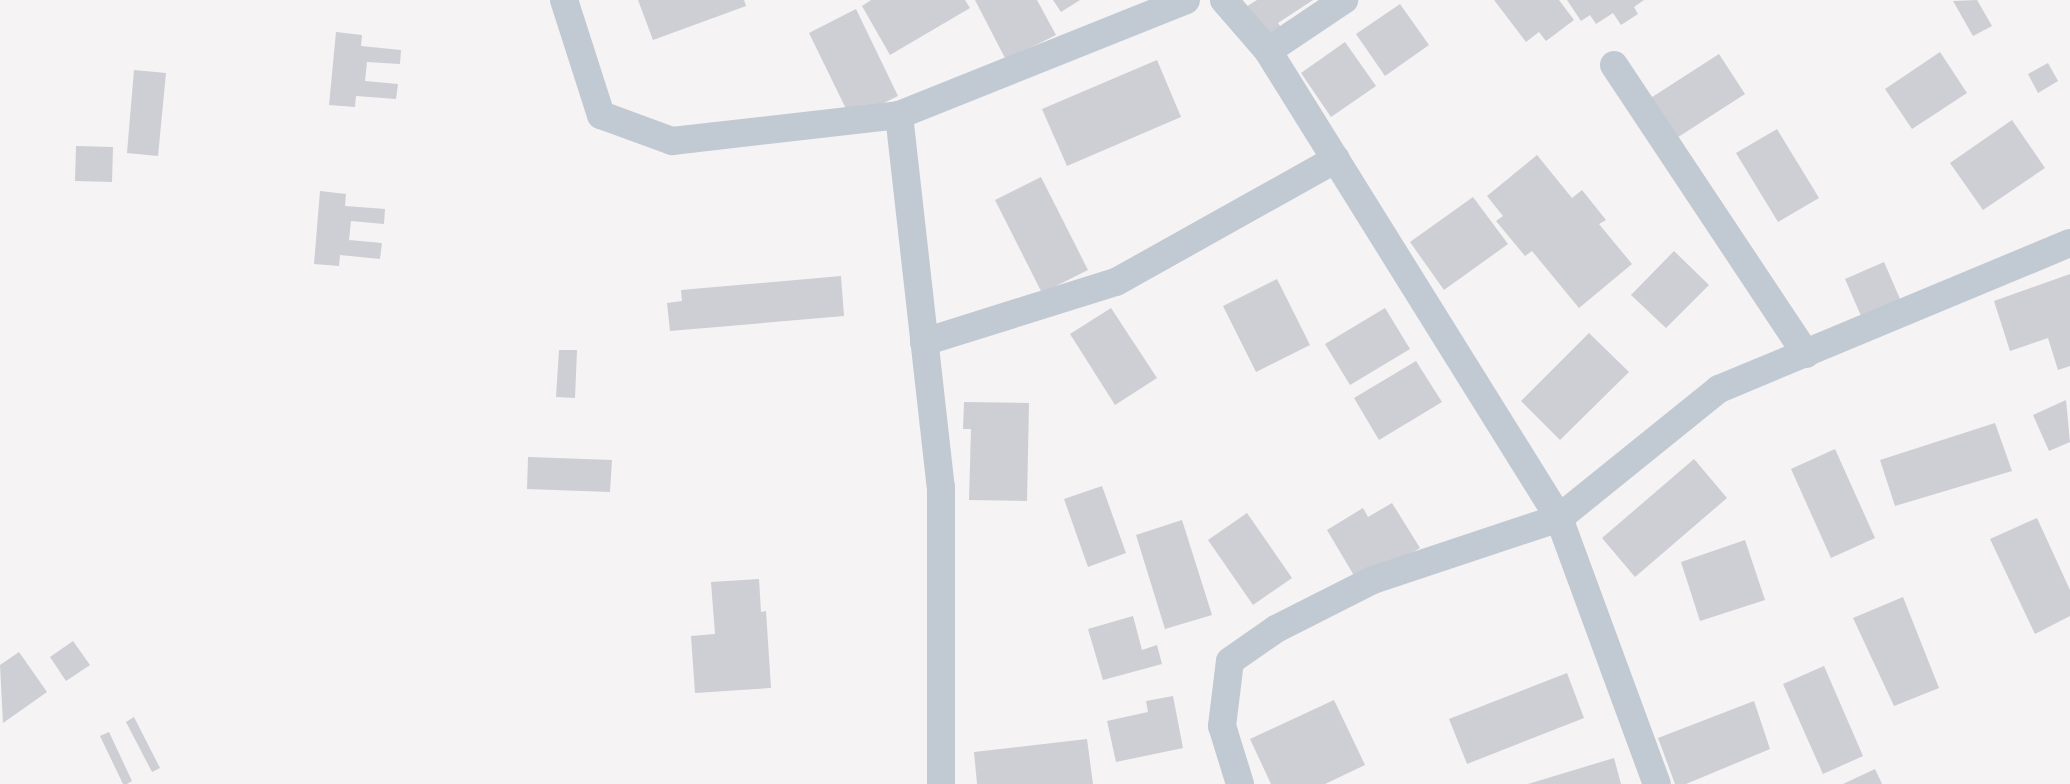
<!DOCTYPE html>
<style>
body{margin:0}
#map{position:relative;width:2070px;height:784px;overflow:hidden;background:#f5f3f3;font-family:"Alegreya Sans",sans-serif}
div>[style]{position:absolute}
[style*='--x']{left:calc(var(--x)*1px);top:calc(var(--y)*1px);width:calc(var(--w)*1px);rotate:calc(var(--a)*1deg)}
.building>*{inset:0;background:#cdcfd5}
.minor>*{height:28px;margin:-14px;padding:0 14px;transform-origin:14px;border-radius:14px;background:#c1c9d2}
span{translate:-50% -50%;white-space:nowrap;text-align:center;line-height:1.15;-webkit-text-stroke:4px #fff;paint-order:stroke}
</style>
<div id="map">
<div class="building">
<div style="clip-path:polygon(638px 0,744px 0,746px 6px,653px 40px)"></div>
<div style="clip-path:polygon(965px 0,970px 8px,890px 55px,862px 6px,871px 0)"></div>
<div style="clip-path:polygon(975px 0,1037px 0,1056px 35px,1006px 60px)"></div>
<div style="clip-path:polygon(1053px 0,1080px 0,1061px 12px)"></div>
<div style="clip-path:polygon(1257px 0,1313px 0,1278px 23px,1283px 30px,1266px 41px,1244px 8px)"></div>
<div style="clip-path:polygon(1494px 0,1559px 0,1574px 20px,1546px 41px,1539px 32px,1526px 42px)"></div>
<div style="clip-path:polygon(1567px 0,1644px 0,1634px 7px,1638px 14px,1621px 25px,1613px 13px,1596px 24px,1590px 15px,1581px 21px)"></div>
<div style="clip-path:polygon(1977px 0,1992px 26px,1973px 36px,1953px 1px)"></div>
<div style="clip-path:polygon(1400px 4px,1429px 45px,1385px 76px,1356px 34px)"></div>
<div style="clip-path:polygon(856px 9px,898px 96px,851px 119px,809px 33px)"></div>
<div style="clip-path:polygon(336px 32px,362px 35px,361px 46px,401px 50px,400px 64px,367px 62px,365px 81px,398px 84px,396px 99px,356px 96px,355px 107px,329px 105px)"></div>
<div style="clip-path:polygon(1345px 42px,1376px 86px,1331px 117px,1301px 73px)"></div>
<div style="clip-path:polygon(1940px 52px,1967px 93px,1912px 129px,1885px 89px)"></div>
<div style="clip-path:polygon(1719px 54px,1745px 94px,1672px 141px,1646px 101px)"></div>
<div style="clip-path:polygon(1157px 60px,1181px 117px,1067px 166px,1042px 109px)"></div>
<div style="clip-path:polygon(2048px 63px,2058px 81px,2038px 93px,2028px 74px)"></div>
<div style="clip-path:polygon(134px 70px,166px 73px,158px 156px,127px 153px)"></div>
<div style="clip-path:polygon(2012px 120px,2045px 168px,1983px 210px,1950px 163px)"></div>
<div style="clip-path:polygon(1777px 129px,1819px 198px,1778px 222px,1736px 153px)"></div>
<div style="clip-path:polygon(76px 146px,113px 147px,112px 182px,75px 181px)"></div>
<div style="clip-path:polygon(1537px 155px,1572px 198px,1582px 190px,1606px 220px,1599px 224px,1632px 264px,1579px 308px,1532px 251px,1525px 256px,1496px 221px,1503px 216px,1487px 196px)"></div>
<div style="clip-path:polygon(1041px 177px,1088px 270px,1042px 293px,995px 200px)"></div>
<div style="clip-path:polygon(320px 191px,346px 194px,345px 206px,385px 209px,384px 224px,351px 221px,349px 240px,382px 243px,380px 259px,340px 255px,339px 266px,314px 264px)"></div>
<div style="clip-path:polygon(1473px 197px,1508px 244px,1444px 290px,1410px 242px)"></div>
<div style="clip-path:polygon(1674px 251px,1709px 285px,1666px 328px,1631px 295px)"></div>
<div style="clip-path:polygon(1884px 262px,1904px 308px,1865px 325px,1845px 279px)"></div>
<div style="clip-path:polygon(2070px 274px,2070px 366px,2058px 370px,2048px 338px,2010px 351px,1994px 301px)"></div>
<div style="clip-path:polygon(841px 276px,844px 316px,670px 331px,667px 303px,682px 301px,681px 290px)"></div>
<div style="clip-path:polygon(1277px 279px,1310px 345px,1256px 372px,1223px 306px)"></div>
<div style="clip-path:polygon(1111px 308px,1157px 378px,1115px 405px,1070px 334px)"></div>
<div style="clip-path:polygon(1385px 308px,1410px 349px,1350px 385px,1325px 344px)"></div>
<div style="clip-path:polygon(1589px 333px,1629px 372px,1560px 440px,1521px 401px)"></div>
<div style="clip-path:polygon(559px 350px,577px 350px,575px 398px,556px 397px)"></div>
<div style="clip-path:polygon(1416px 361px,1442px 402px,1379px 440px,1354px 398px)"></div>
<div style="clip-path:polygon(2066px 400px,2070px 442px,2049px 451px,2033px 415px)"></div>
<div style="clip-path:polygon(964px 402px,1029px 403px,1027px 501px,969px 500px,971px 429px,963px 429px)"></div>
<div style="clip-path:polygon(1995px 423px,2012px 471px,1895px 506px,1880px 460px)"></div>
<div style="clip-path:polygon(1835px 449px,1875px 538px,1831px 558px,1791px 469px)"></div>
<div style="clip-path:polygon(528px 457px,612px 460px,610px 492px,527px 489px)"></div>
<div style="clip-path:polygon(1694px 459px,1727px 498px,1635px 577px,1602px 538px)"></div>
<div style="clip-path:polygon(1102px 486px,1126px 553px,1088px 567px,1064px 499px)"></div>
<div style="clip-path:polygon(1392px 503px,1420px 548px,1359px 584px,1327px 530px,1363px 508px,1368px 517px)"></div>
<div style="clip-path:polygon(1247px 513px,1292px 578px,1253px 605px,1208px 540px)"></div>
<div style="clip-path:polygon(2037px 518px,2070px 590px,2070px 616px,2035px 634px,1990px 539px)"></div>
<div style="clip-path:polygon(1182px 520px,1212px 615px,1165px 629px,1136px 535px)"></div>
<div style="clip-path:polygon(1745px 540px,1765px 600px,1700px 621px,1681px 562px)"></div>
<div style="clip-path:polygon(759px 579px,761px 612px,766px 611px,771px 688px,695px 693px,691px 636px,715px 634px,711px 582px)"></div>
<div style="clip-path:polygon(1903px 597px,1939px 688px,1894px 706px,1853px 618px)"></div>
<div style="clip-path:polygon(1133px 616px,1142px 650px,1157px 645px,1162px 664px,1103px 680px,1088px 629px)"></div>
<div style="clip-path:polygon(73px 641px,90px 665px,66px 681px,50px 657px)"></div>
<div style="clip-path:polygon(19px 652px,47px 692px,3px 723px,0 665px)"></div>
<div style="clip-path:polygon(1824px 666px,1863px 756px,1823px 774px,1783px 684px)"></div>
<div style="clip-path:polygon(1567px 673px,1584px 718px,1467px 764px,1449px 719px)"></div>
<div style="clip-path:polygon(1173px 696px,1183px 748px,1116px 762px,1107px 721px,1148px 712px,1146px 701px)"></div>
<div style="clip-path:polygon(1334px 700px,1365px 765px,1325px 784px,1271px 784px,1250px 739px)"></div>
<div style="clip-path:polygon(1754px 701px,1770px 749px,1686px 784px,1675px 784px,1658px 738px)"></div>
<div style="clip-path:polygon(134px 717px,160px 768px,152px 772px,126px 722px)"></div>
<div style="clip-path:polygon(109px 732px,132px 781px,127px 784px,123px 784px,100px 736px)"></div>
<div style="clip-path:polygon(1087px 739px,1093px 784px,977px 784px,974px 752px)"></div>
<div style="clip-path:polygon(1614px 758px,1621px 784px,1528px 784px)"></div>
<div style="clip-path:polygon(1875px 769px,1882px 784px,1843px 784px)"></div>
</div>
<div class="minor">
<div style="--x:564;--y:0;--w:121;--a:72.2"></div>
<div style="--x:601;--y:115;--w:76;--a:20.1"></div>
<div style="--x:672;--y:141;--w:228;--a:-6.5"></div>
<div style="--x:899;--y:115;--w:309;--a:-21.8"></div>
<div style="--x:1224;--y:0;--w:67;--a:49.2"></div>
<div style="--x:1268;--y:51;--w:550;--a:58.07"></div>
<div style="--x:1559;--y:518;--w:283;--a:69.8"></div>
<div style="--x:1268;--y:51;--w:92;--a:-33.9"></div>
<div style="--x:1614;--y:65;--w:347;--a:56.4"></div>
<div style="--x:899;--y:115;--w:374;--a:83.6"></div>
<div style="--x:941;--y:487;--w:297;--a:90"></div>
<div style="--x:924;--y:342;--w:201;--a:-17.4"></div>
<div style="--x:1116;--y:282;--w:252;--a:-29.2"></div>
<div style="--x:1240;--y:784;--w:61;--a:-107.2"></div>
<div style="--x:1222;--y:726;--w:65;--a:-83"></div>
<div style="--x:1230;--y:661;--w:56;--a:-34.8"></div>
<div style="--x:1276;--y:629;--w:109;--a:-26.8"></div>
<div style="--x:1373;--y:580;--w:196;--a:-18.4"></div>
<div style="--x:1559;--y:518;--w:206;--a:-38.9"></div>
<div style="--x:1719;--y:389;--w:380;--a:-22.6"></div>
</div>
</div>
